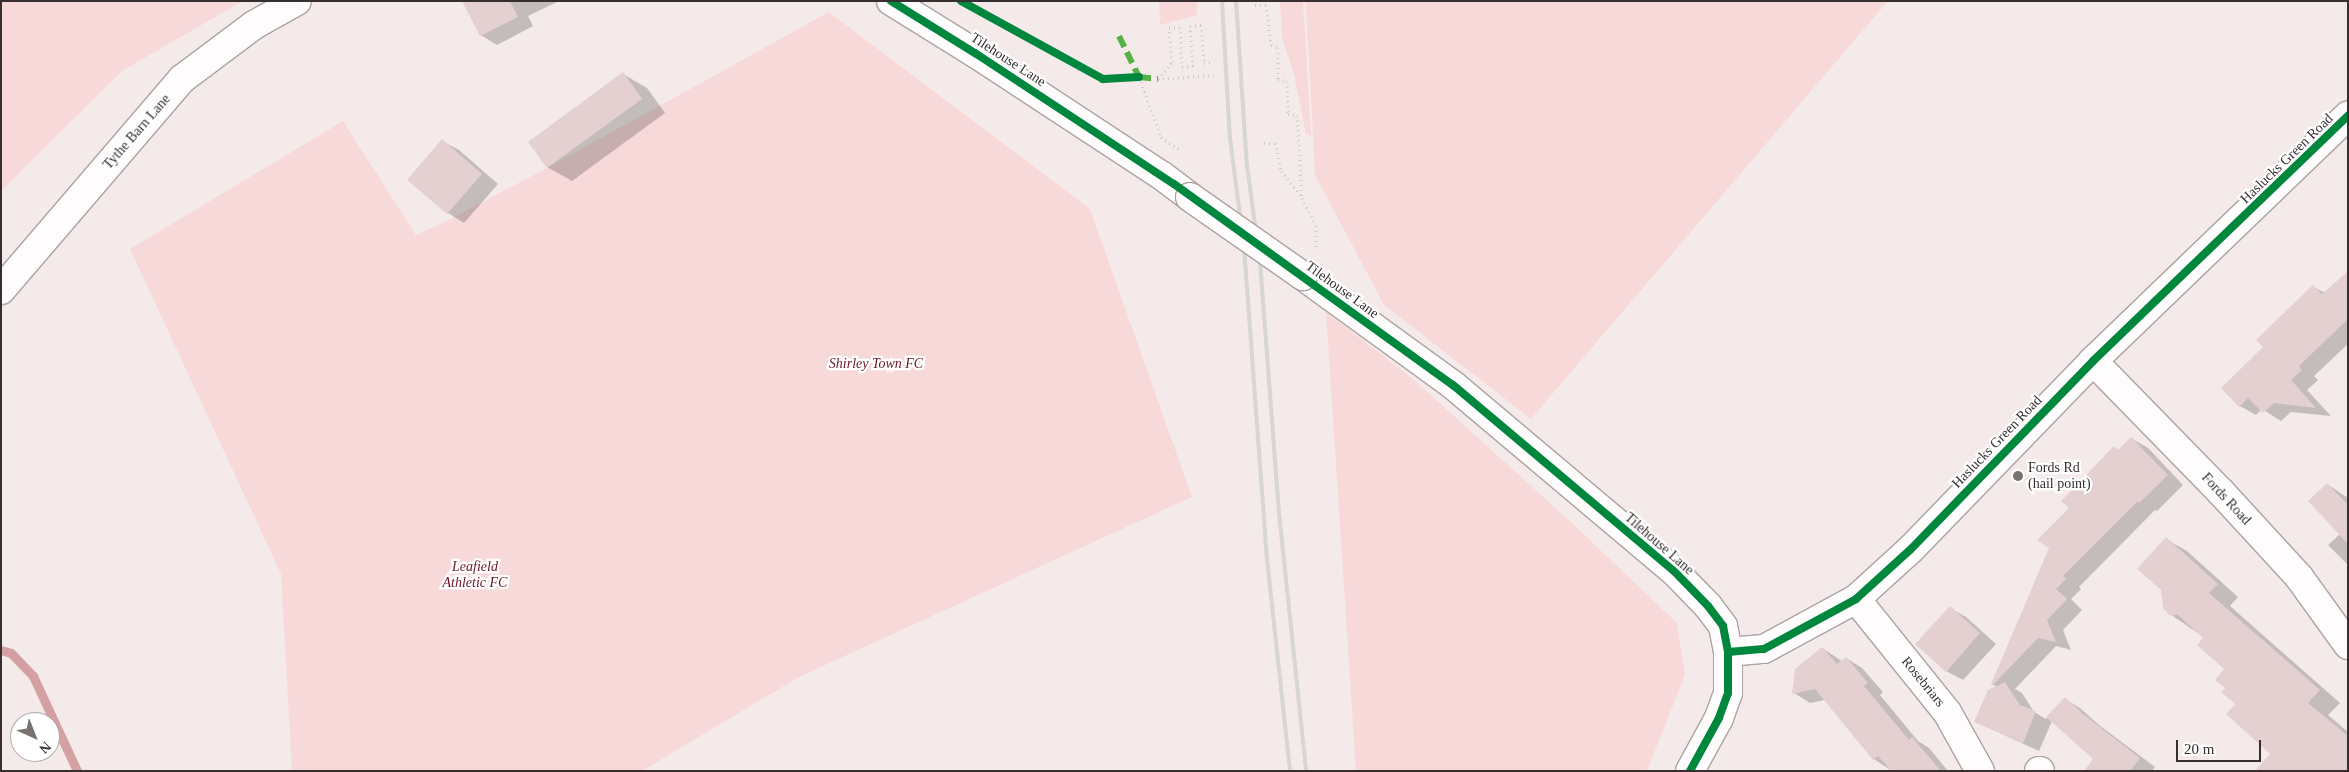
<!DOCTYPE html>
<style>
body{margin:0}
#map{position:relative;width:2349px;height:772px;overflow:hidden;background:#f5eaea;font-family:"Times New Roman",serif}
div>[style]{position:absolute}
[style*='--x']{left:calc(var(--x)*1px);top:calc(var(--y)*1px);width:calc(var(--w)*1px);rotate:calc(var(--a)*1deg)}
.green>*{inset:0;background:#f8d9da}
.shadow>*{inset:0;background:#0003}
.stream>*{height:9px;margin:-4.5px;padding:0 4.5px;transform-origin:4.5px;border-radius:4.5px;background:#d5a0a3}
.building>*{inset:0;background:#e4d0d0}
.path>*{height:3px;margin-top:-1.5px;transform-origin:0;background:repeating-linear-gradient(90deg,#cfcbcb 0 1px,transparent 0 5px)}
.roads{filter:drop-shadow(1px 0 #aba3a3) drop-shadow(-1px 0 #aba3a3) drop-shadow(0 1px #aba3a3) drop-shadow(0 -1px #aba3a3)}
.minor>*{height:28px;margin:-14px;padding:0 14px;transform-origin:14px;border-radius:14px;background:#fefcfc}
.rail>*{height:4px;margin:-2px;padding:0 2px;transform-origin:2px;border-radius:2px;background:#d8d5d5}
.bridges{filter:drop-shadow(1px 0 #aba3a3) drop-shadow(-1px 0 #aba3a3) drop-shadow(0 1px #aba3a3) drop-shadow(0 -1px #aba3a3)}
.minor-bridge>*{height:28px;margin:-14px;padding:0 14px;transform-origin:14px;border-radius:14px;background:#fefcfc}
.quiet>*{height:6px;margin-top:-3px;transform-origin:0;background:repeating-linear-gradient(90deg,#56b246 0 12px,transparent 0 18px)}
.cycleway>*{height:8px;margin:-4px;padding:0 4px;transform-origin:4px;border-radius:4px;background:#00873e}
.dots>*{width:14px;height:14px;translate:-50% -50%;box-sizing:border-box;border:2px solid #fff;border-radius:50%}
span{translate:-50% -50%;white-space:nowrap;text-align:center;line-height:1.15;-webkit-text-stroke:4.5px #fff;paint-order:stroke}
.street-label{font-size:14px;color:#362e2f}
.park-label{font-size:14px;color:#6a1525;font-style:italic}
.poi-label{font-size:14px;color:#362e2f}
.left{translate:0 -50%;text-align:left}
.frame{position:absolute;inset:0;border:2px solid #362e2f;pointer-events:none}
.north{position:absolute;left:10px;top:712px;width:50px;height:50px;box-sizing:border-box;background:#fff;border:1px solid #afabac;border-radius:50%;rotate:136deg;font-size:14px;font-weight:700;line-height:20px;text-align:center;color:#362e2f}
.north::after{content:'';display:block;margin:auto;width:18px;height:22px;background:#797070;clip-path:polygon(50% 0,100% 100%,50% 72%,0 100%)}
.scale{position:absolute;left:2176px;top:740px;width:85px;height:22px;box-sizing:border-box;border:2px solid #362e2f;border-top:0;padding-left:6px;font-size:15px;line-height:18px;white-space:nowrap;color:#362e2f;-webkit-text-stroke:4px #fff;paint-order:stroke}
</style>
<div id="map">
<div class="green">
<div style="clip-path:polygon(1px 1px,243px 1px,122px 71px,1px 191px)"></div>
<div style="clip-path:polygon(1159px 1px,1197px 1px,1197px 15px,1160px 25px)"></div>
<div style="clip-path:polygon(1280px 1px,1303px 1px,1311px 136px,1306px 134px,1294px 74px,1282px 38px)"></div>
<div style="clip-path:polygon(1306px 1px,1888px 1px,1531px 419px,1384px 305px,1315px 175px)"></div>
<div style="clip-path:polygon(829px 12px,1090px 209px,1192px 497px,801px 676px,642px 771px,292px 771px,281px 574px,130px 249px,343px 121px,416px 235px,445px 222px,547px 168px)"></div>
<div style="clip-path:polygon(1326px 312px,1413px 379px,1572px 523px,1677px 623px,1685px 675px,1647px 771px,1356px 771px)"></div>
</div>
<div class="shadow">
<div style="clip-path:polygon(469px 1px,559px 1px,528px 16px,533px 26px,497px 45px,481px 35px)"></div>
<div style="clip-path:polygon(623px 74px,647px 88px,665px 113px,572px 181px,547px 167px)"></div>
<div style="clip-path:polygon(442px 141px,459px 150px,498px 184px,464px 223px,448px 213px,409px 180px)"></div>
<div style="clip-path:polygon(2348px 273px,2348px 344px,2314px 376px,2318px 380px,2307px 390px,2331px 416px,2291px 412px,2281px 421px,2262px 409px,2256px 415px,2240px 406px,2265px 347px,2314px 287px,2325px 293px)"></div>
<div style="clip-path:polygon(2131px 438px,2148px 448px,2183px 485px,2157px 511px,2155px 510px,2079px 587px,2081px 589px,2071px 599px,2082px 610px,2063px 630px,2071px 650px,2056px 646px,2015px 689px,2022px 693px,2034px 712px,2046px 719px,2065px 699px,2080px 708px,2099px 725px,2155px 767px,2152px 771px,2085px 771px,2094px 758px,2052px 721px,2039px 751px,1976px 722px,1997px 687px,1992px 684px,2071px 508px,2114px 448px,2119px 450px)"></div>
<div style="clip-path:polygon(2327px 484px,2348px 498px,2348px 565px,2328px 545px,2340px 534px)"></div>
<div style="clip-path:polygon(2166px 539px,2187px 551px,2238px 597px,2230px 606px,2340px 703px,2328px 715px,2348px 732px,2348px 771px,2272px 754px,2227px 688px,2226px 669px,2205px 638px,2170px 614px)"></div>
<div style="clip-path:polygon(1950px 608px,1966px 617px,1996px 644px,1963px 680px,1946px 671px)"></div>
<div style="clip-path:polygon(1822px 648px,1842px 661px,1846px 658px,1862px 668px,1883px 692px,1880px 695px,1918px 741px,1929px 748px,1948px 771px,1892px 771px,1874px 759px,1825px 700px,1810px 703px,1794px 693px)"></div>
</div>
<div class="stream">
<div style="--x:1;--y:650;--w:10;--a:17"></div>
<div style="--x:11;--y:653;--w:32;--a:46"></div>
<div style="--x:33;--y:676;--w:105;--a:65.1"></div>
</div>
<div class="building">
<div style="clip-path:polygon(462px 1px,510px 1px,518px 17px,480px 36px)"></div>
<div style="clip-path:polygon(623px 72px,642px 99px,547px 168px,528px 142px)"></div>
<div style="clip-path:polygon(442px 139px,482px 174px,447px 214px,407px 180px)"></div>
<div style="clip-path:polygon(2348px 271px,2348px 319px,2299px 366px,2302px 370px,2291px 380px,2316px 408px,2274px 403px,2263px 413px,2248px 398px,2239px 407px,2221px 388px,2263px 347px,2256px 340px,2313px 285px,2322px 294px)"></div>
<div style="clip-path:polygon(2131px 437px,2168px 475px,2139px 503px,2138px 501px,2063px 576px,2066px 579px,2056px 589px,2067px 599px,2047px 620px,2056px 642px,2038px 638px,1993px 685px,1991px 684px,2049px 548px,2037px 540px,2069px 508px,2061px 501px,2114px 446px,2118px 450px)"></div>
<div style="clip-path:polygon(2327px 483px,2348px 505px,2348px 544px,2308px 501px)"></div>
<div style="clip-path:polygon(2166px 537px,2218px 584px,2209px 593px,2320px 690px,2308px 703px,2348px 736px,2348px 771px,2255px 771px,2270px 754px,2226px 714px,2235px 704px,2221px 692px,2225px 688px,2215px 680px,2224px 669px,2197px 645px,2203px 638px,2178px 615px,2169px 615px,2163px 608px,2161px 590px,2137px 569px)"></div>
<div style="clip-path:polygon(1950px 606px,1980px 633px,1946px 672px,1915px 644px)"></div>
<div style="clip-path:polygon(1822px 647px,1837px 664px,1846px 657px,1868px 683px,1864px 686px,1909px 740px,1912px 737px,1941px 771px,1891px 771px,1878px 756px,1873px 760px,1815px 689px,1792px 694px,1795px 669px)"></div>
<div style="clip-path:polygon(2005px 682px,2020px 705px,2036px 711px,2023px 743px,1974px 722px,1988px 690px)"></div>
<div style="clip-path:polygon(2065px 697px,2083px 714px,2140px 758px,2130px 771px,2084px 771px,2093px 759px,2046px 717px)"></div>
</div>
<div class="path">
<div style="--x:1255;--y:5;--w:11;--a:0"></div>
<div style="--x:1266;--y:5;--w:40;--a:82.9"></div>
<div style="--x:1271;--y:45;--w:8;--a:23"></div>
<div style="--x:1278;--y:48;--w:31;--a:90"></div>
<div style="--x:1278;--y:79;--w:9;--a:13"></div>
<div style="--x:1287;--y:81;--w:33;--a:88"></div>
<div style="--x:1288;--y:114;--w:9;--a:6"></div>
<div style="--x:1297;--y:115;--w:83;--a:86.6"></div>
<div style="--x:1302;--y:198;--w:30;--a:63"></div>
<div style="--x:1316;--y:225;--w:25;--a:90"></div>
<div style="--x:1139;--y:77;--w:64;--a:69.9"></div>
<div style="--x:1161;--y:137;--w:23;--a:34"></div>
<div style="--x:1158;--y:79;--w:22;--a:-51"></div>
<div style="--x:1172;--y:62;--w:34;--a:-95"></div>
<div style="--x:1169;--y:28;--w:11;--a:-5"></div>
<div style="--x:1180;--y:27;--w:40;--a:87.1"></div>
<div style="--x:1182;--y:67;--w:11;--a:-5"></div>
<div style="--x:1193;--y:66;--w:40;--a:-94.3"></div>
<div style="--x:1190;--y:26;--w:11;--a:-5"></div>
<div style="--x:1201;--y:25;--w:38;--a:85"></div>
<div style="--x:1204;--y:63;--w:9;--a:-6"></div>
<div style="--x:1158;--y:79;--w:56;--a:-4.1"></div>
<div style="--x:1264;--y:143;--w:12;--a:0"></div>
<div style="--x:1276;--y:143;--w:28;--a:80"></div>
<div style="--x:1281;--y:171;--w:34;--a:52"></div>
</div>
<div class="roads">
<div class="minor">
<div style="--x:891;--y:1;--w:99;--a:31.8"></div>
<div style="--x:975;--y:53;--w:222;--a:33.3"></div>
<div style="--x:1161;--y:175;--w:36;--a:37"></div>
<div style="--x:1303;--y:276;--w:185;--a:36"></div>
<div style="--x:1453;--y:385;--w:289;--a:40.1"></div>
<div style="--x:1674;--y:571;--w:49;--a:45.8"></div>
<div style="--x:1708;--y:606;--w:25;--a:53"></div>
<div style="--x:1723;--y:626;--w:26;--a:79"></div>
<div style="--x:1728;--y:652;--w:41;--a:90"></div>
<div style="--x:1728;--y:693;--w:27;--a:110"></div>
<div style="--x:1719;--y:718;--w:60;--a:118.7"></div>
<div style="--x:1;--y:290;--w:278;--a:-49.4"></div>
<div style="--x:182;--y:79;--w:90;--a:-36.9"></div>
<div style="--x:254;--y:25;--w:49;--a:-29.2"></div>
<div style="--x:2093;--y:361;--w:182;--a:45.7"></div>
<div style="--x:2220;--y:491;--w:117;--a:47.4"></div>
<div style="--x:2299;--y:577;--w:84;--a:54.2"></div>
<div style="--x:1856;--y:599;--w:145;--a:51.2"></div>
<div style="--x:1947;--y:712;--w:68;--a:60.8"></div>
<div style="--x:1728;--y:652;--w:36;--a:-5"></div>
<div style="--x:1764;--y:649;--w:105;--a:-28.5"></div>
<div style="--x:1856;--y:599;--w:74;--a:-42.3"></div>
<div style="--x:1911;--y:549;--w:262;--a:-45.9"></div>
<div style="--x:2093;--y:361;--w:354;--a:-43.9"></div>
<div style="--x:2039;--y:771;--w:1;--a:0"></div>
</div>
</div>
<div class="rail">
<div style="--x:1222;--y:1;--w:137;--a:86.7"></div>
<div style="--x:1230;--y:138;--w:110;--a:82.7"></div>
<div style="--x:1244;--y:247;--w:313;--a:85.8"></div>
<div style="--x:1267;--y:559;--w:213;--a:83.8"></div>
<div style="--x:1236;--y:1;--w:165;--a:86.2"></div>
<div style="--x:1247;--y:166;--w:96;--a:82.2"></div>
<div style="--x:1260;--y:261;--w:253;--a:85.7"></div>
<div style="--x:1279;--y:513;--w:259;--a:84"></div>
</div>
<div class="bridges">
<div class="minor-bridge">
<div style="--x:1190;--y:197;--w:138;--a:35"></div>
</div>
</div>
<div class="quiet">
<div style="--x:1119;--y:36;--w:46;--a:64"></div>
<div style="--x:1139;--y:77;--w:19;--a:6"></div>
</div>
<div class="cycleway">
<div style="--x:891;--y:1;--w:99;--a:31.8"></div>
<div style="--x:975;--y:53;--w:238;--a:33.4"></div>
<div style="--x:1174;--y:184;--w:344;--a:35.8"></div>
<div style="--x:1453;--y:385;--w:289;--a:40.1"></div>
<div style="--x:1674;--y:571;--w:49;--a:45.8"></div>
<div style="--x:1708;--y:606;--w:25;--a:53"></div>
<div style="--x:1723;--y:626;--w:26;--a:79"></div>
<div style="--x:1728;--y:652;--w:41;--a:90"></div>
<div style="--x:1728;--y:693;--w:27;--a:110"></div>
<div style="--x:1719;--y:718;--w:60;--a:118.7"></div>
<div style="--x:961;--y:1;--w:162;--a:28.8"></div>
<div style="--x:1103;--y:79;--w:36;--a:-3"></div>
<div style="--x:1728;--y:652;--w:36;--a:-5"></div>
<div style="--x:1764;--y:649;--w:105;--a:-28.5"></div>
<div style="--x:1856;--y:599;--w:74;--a:-42.3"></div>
<div style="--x:1911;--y:549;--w:262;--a:-45.9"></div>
<div style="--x:2093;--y:361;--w:354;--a:-43.9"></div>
</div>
<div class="dots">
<div style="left:2018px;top:476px;background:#797070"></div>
</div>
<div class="street-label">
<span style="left:1008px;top:60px;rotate:33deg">Tilehouse Lane</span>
<span style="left:137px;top:132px;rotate:-49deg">Tythe Barn Lane</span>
<span style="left:2287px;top:159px;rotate:-44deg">Haslucks Green Road</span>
<span style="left:1342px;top:290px;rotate:36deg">Tilehouse Lane</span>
<span style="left:1997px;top:442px;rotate:-46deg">Haslucks Green Road</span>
<span style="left:2226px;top:499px;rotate:47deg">Fords Road</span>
<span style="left:1659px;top:544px;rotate:41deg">Tilehouse Lane</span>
<span style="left:1923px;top:682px;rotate:51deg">Rosebriars</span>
</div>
<div class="park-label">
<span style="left:876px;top:364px">Shirley Town FC</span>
<span style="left:475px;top:575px">Leafield<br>Athletic FC</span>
</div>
<div class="poi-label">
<span class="left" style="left:2028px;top:476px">Fords Rd<br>(hail point)</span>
</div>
<div class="frame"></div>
<div class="north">N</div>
<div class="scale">20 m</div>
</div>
